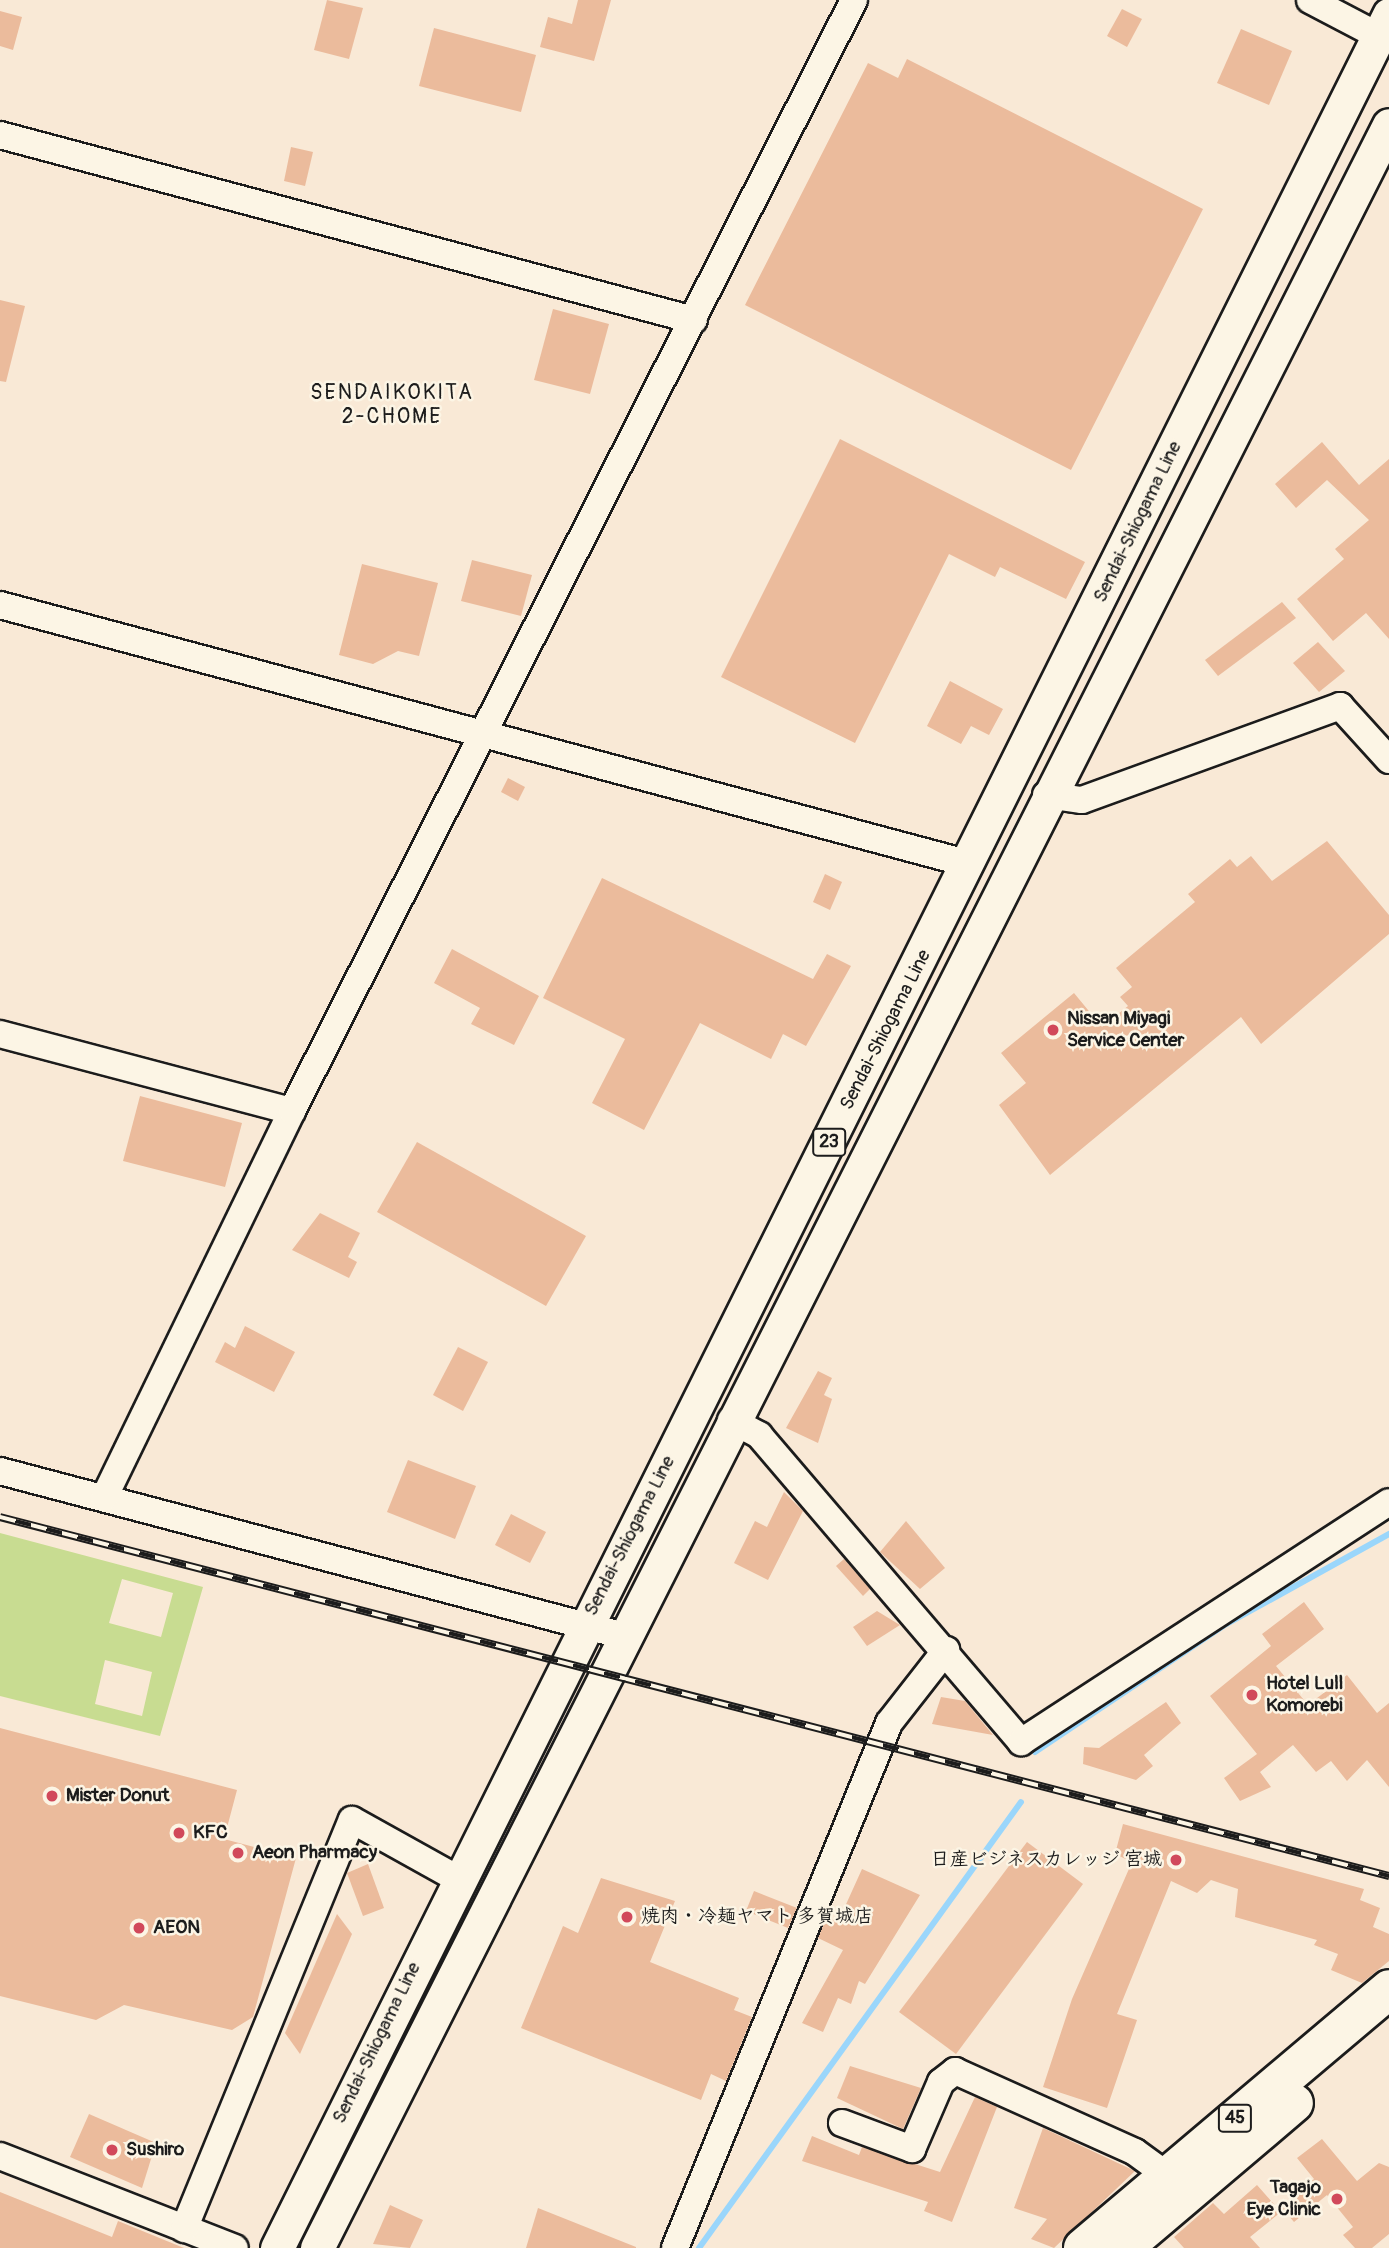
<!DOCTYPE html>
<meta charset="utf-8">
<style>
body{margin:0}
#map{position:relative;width:1389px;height:2248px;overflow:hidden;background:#f9e9d6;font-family:Pangolin,"Klee One",sans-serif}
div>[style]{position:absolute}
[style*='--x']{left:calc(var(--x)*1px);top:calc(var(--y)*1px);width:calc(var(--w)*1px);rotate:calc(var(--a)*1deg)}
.green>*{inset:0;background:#c8dc91}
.stream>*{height:6px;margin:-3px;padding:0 3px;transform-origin:3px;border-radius:3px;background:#9ad6fb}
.building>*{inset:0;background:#ebbb9c}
.roads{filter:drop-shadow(2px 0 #1c1c1c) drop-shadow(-2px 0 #1c1c1c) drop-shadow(0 2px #1c1c1c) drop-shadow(0 -2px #1c1c1c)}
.minor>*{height:26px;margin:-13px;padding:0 13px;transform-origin:13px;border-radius:13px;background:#fcf5e5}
.major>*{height:33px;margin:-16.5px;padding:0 16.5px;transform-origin:16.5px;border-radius:16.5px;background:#fcf5e5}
.highway>*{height:38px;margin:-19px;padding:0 19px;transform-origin:19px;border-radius:19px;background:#fcf5e5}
.rail>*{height:8px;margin-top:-4px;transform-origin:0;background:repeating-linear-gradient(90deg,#fcf5e5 0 16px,#1c1c1c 0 32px);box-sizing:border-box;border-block:2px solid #1c1c1c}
.dots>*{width:19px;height:19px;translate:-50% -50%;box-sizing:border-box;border:4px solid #fcf5e5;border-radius:50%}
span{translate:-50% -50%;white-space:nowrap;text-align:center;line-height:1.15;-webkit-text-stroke:5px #fcf5e5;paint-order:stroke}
.shield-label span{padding:2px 5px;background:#fcf5e5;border:2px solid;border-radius:5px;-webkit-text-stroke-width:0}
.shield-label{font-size:18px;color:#1c1c1c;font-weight:700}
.street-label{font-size:19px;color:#1c1c1c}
.poi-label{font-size:19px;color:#1c1c1c;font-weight:700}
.left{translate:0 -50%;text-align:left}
.right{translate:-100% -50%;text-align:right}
.neighbourhood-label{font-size:21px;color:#1c1c1c;letter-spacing:2px}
</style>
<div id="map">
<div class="green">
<div style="clip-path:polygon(evenodd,0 1533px,203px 1587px,160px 1736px,0 1696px,0 1533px,122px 1579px,173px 1593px,161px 1637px,109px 1623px,122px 1579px,0 1533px,105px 1660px,152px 1672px,142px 1716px,95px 1704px,105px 1660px)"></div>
</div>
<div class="stream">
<div style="--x:1035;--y:1752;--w:226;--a:-33.8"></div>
<div style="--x:1223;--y:1626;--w:190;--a:-29"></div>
<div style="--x:699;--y:2248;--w:550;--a:-54.17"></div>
</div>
<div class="building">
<div style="clip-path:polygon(327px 0,363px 8px,349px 59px,314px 50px)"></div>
<div style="clip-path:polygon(578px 0,611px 0,594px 61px,540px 47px,548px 17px,572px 24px)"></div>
<div style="clip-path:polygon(1122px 9px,1142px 19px,1127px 47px,1107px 36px)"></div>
<div style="clip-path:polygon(0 11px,22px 17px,13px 50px,0 46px)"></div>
<div style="clip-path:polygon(434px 28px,536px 55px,521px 112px,419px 86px)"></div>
<div style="clip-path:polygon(1241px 29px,1292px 51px,1269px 105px,1217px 83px)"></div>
<div style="clip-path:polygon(907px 59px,1203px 209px,1071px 470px,745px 305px,868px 63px,898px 78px)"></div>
<div style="clip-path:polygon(291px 147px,313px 152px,305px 186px,284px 181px)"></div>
<div style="clip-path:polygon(0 300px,25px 306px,6px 382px,0 381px)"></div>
<div style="clip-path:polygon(553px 309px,609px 324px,590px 394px,534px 380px)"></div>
<div style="clip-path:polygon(840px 439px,1085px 562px,1066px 599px,1000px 567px,995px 577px,949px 554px,855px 743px,721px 677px)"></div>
<div style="clip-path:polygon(1322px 442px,1359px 485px,1389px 459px,1389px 639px,1366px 613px,1333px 641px,1297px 599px,1344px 559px,1335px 549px,1369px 520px,1327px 480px,1296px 508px,1275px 484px)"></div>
<div style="clip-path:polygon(472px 560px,532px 575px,521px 616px,461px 601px)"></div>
<div style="clip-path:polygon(362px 564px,438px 583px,419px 656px,398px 651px,373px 664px,339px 655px)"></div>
<div style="clip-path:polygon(1282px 602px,1296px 618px,1218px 676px,1205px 660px)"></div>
<div style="clip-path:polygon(1318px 642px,1345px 671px,1319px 692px,1293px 663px)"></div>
<div style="clip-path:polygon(950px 681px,1003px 709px,989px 735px,971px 726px,961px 744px,927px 726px)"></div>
<div style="clip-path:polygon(508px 778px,525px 787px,518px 801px,501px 792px)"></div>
<div style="clip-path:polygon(1327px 841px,1389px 915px,1389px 934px,1261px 1044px,1241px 1017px,1050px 1175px,999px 1105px,1026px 1083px,1001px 1053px,1074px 993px,1102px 1027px,1128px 1006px,1120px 997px,1132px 987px,1116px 968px,1195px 902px,1188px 894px,1230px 859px,1237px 867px,1251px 856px,1272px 881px)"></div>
<div style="clip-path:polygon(825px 874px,842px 882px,830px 910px,813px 902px)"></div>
<div style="clip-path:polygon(602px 878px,813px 979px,827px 954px,851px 966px,806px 1046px,783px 1034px,771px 1059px,700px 1023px,644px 1130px,592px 1103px,625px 1039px,543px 998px)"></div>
<div style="clip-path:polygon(452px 949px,539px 996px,514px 1045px,471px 1024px,480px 1008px,434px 983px)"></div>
<div style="clip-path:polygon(140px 1096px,242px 1123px,225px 1187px,123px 1161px)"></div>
<div style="clip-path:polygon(417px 1142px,586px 1236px,546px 1306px,377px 1212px)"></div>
<div style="clip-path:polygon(320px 1213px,360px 1233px,348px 1257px,357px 1262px,349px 1278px,292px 1250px)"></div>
<div style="clip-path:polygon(245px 1326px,295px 1352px,274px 1392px,215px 1362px,225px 1342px,235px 1348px)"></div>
<div style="clip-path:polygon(458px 1347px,488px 1362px,463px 1411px,433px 1395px)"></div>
<div style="clip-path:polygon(818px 1371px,832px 1378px,824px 1395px,832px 1399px,818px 1443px,786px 1428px)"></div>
<div style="clip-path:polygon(408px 1460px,476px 1486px,455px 1539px,387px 1512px)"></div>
<div style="clip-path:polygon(784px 1492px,803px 1511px,768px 1580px,734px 1563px,755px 1521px,767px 1527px)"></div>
<div style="clip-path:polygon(511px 1514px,546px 1532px,530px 1563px,495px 1545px)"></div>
<div style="clip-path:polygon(906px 1521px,945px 1568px,920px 1589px,880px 1552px)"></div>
<div style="clip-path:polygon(844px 1559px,870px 1589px,863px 1596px,836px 1566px)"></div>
<div style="clip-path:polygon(1304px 1602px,1324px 1629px,1276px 1666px,1308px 1705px,1347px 1675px,1377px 1713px,1389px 1703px,1389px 1787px,1367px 1760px,1347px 1781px,1331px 1761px,1316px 1772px,1293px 1745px,1260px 1772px,1271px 1787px,1240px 1801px,1224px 1778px,1257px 1754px,1210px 1696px,1271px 1646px,1262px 1634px)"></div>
<div style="clip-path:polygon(877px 1611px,900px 1625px,867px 1646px,853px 1627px)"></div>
<div style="clip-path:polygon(941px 1697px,965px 1701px,993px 1735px,932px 1724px)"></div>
<div style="clip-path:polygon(1166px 1702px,1181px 1723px,1144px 1755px,1153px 1766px,1136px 1780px,1083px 1764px,1084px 1747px,1099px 1748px)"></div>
<div style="clip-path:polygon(0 1728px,237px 1790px,224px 1839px,296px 1858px,253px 2017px,232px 2030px,124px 2005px,96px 2020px,0 1996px)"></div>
<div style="clip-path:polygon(1123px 1824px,1364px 1889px,1360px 1900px,1380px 1908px,1373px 1927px,1389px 1934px,1389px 1961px,1362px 1983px,1331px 1970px,1338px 1954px,1314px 1945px,1317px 1940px,1235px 1917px,1238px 1889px,1211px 1880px,1197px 1893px,1171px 1881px,1117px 2014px,1137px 2020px,1107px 2108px,1043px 2087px,1072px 1999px,1132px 1862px,1115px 1854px)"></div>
<div style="clip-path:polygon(1027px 1842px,1083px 1884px,956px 2054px,899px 2012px)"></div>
<div style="clip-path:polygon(368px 1864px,384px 1908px,363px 1916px,347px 1873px)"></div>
<div style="clip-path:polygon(862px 1869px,920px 1895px,865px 1984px,859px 1981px,851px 2004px,838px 1998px,823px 2032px,802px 2023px,843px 1950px,818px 1938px,827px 1916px,838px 1922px)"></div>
<div style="clip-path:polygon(601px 1878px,675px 1901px,650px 1962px,739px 1998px,734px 2010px,752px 2017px,726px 2081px,711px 2074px,701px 2100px,521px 2028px,563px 1926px,578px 1933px)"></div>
<div style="clip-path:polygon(754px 1891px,797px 1908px,788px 1928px,746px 1911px)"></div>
<div style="clip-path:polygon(337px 1914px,352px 1934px,300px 2054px,285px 2033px)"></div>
<div style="clip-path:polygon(850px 2066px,921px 2088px,903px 2129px,837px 2098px)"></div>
<div style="clip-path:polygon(975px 2097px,997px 2107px,952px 2222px,924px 2211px,928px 2202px,802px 2161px,812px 2136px,859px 2155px,862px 2147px,940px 2172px)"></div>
<div style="clip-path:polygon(89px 2114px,156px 2143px,142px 2188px,70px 2157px)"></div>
<div style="clip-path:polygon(1043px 2128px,1135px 2171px,1054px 2248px,1031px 2239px,1047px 2219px,1014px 2208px)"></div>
<div style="clip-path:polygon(1322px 2139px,1357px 2181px,1379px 2163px,1389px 2167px,1389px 2234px,1372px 2248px,1355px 2248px,1343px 2235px,1353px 2227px,1327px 2195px,1294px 2222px,1281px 2207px,1314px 2179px,1297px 2158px)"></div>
<div style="clip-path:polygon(1257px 2185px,1281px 2212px,1250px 2237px,1260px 2248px,1184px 2248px,1174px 2237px,1213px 2203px,1224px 2214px)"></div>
<div style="clip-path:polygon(0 2192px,112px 2237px,118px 2221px,184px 2248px,0 2248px)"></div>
<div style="clip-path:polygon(390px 2205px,423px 2220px,410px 2248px,373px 2244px)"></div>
<div style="clip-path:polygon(538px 2208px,636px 2247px,636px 2248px,526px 2248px)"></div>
</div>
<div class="roads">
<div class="minor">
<div style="--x:1310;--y:0;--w:78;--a:27.6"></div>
<div style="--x:0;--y:135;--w:718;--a:14.93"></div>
<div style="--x:0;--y:605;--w:1004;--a:14.95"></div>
<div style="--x:1046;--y:795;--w:36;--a:8"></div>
<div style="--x:1082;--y:800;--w:275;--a:-20"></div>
<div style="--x:1340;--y:706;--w:73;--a:47.8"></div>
<div style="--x:0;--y:1034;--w:302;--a:14.8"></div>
<div style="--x:731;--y:1420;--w:32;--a:28"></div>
<div style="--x:759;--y:1435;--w:404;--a:49.5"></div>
<div style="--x:1021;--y:1742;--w:439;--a:-33.1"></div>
<div style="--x:0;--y:1471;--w:645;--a:14.81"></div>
<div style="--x:104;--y:1498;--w:430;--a:-64.1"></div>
<div style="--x:292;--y:1111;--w:1245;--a:-63.17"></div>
<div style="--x:842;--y:2123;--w:75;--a:20.4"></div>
<div style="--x:912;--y:2149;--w:73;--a:-66.6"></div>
<div style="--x:941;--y:2082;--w:18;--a:-38"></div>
<div style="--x:955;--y:2071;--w:197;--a:24.2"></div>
<div style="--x:1135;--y:2152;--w:39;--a:36"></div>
<div style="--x:0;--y:2156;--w:252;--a:21.4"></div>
<div style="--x:184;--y:2229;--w:442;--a:-67.7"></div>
<div style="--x:352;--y:1820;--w:121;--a:29.1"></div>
<div style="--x:675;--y:2248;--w:567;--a:-67.82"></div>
<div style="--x:889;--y:1723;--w:93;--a:-52"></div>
</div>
<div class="major">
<div style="--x:277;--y:2248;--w:2495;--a:-63.53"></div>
<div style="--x:317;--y:2248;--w:2378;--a:-63.21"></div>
</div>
<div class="highway">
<div style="--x:1083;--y:2248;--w:401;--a:-40.2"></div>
<div style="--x:1123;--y:2248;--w:224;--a:-40.3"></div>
</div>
</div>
<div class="rail">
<div style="--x:0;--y:1517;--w:1435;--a:14.49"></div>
</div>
<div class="dots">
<div style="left:1053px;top:1030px;background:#d1495b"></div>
<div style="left:1252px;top:1695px;background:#d1495b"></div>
<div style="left:52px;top:1796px;background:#d1495b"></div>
<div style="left:179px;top:1833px;background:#d1495b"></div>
<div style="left:238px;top:1853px;background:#d1495b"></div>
<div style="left:1176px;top:1860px;background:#d1495b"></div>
<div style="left:627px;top:1917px;background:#d1495b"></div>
<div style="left:139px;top:1928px;background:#d1495b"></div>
<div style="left:112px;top:2150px;background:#d1495b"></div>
<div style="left:1337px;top:2199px;background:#d1495b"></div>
</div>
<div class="shield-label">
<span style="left:829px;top:1142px">23</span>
<span style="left:1235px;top:2118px">45</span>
</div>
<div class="street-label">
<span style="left:1138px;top:522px;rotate:-64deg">Sendai-Shiogama Line</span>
<span style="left:886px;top:1030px;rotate:-63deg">Sendai-Shiogama Line</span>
<span style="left:630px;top:1536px;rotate:-63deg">Sendai-Shiogama Line</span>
<span style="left:377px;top:2043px;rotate:-64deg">Sendai-Shiogama Line</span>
</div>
<div class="poi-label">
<span class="left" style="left:1067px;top:1030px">Nissan Miyagi<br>Service Center</span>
<span class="left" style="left:1266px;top:1695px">Hotel Lull<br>Komorebi</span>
<span class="left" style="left:66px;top:1796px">Mister Donut</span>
<span class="left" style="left:193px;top:1833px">KFC</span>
<span class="left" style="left:252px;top:1853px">Aeon Pharmacy</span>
<span class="right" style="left:1162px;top:1860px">日産ビジネスカレッジ 宮城</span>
<span class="left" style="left:641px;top:1917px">焼肉・冷麺ヤマト 多賀城店</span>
<span class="left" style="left:153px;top:1928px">AEON</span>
<span class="left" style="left:126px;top:2150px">Sushiro</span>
<span class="right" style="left:1321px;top:2199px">Tagajo<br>Eye Clinic</span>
</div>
<div class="neighbourhood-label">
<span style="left:392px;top:405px">SENDAIKOKITA<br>2-CHOME</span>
</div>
</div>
